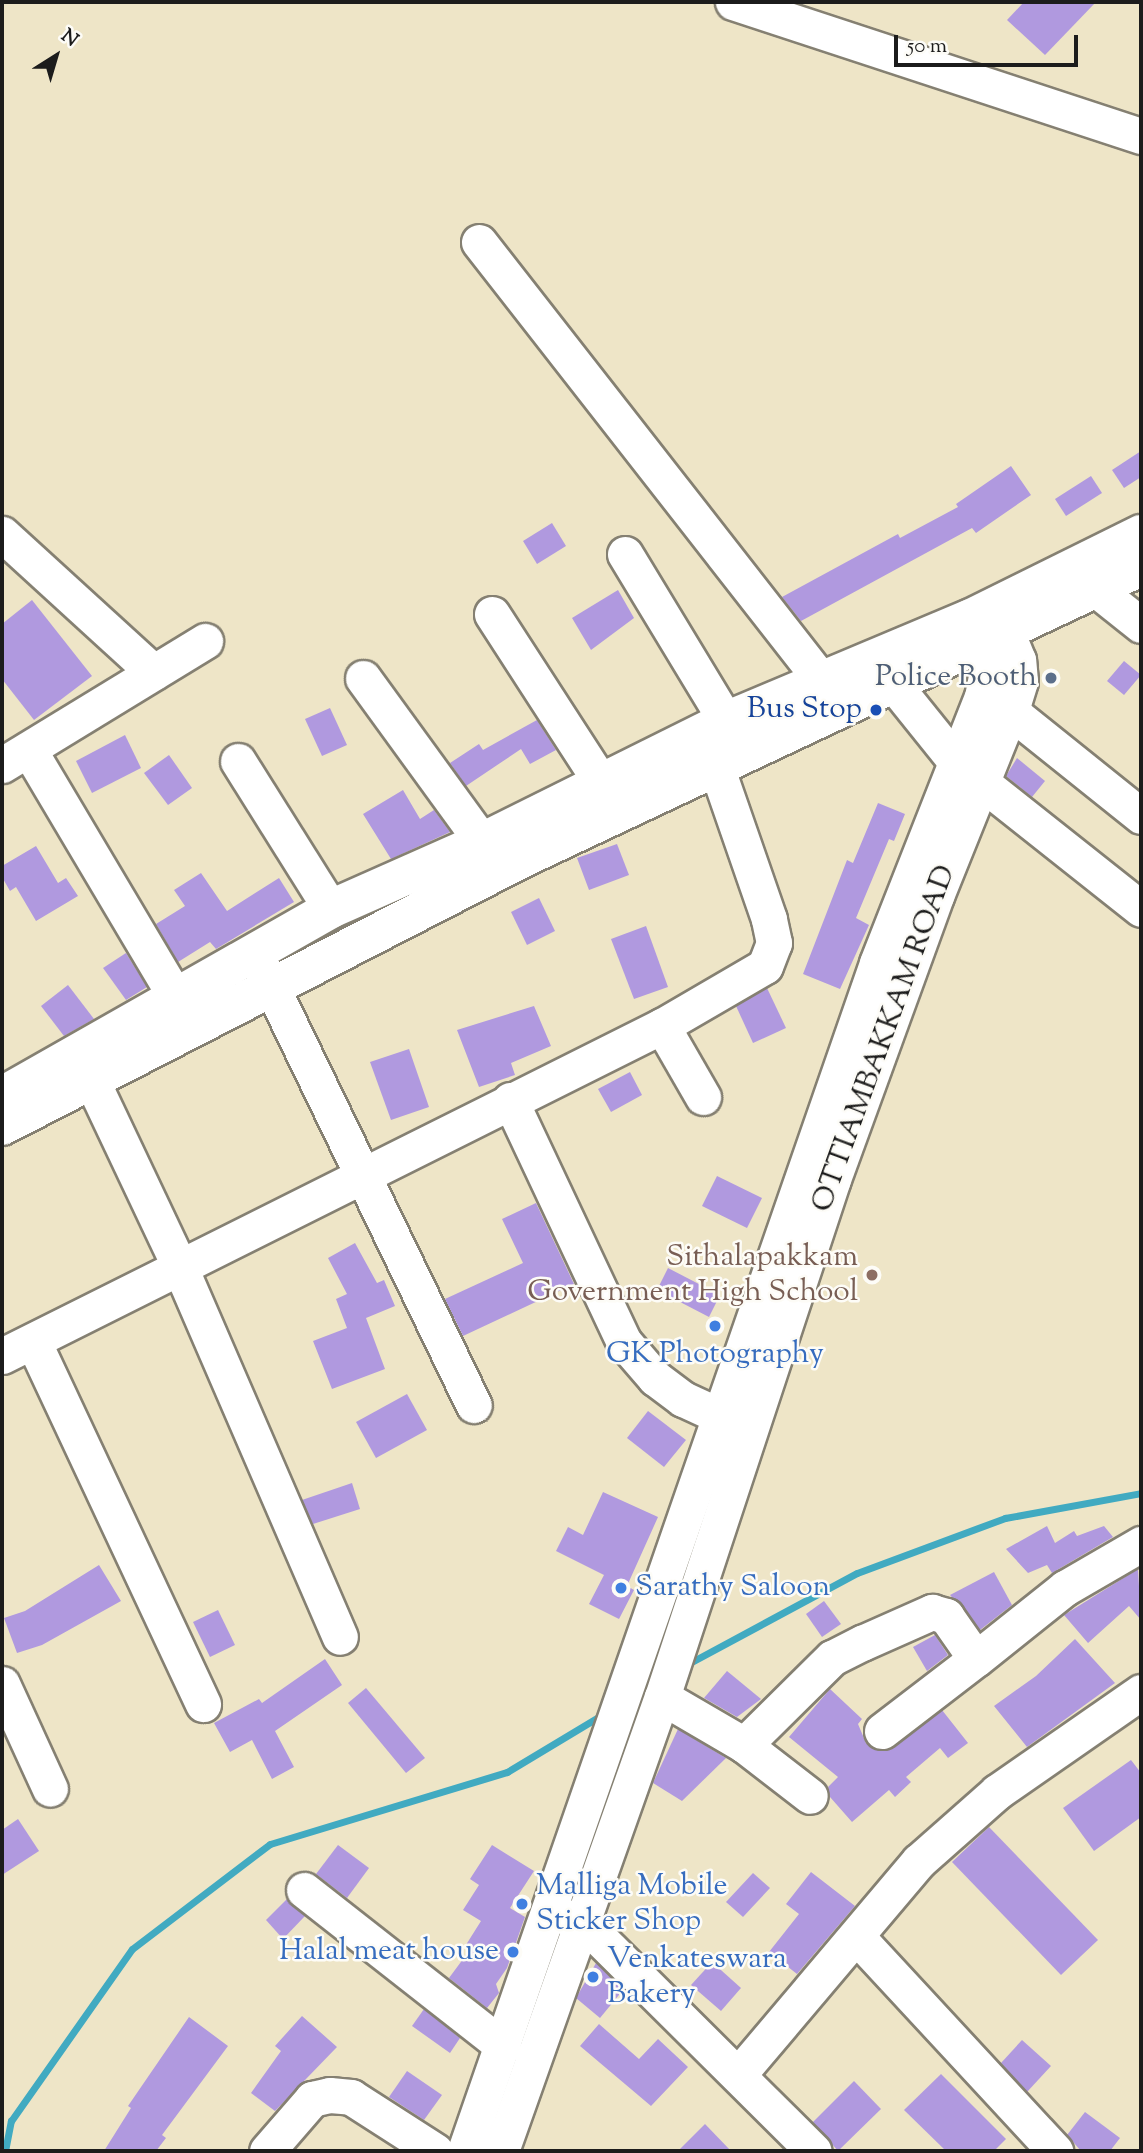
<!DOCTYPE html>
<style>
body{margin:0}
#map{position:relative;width:1143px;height:2153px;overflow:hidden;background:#eee5c7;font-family:"Sorts Mill Goudy",serif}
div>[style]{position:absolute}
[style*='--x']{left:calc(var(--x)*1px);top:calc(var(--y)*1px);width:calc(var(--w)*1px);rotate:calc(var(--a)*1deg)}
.stream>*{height:7px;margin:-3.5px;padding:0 3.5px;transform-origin:3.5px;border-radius:3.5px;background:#41aac1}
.building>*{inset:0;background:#b099df}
.roads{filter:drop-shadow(2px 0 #858072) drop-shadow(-2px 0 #858072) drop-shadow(0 2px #858072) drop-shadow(0 -2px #858072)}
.minor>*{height:35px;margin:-17.5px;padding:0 17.5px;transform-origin:17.5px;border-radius:17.5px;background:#fff}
.major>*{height:38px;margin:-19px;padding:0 19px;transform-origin:19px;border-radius:19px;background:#fff}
.dots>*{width:19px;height:19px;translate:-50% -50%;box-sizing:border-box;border:4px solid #fdfcf7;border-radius:50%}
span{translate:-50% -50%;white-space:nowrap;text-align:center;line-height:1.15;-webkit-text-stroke:5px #fdfcf7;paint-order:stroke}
.service-label{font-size:30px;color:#4e5e75}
.right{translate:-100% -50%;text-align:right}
.transit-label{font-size:30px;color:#164399}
.street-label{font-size:30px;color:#1c1c1c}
.education-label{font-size:30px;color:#785e54}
.shop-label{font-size:30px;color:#366cbe}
.left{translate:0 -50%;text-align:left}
.frame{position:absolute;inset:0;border:4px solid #1c1c1c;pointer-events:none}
.north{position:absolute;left:21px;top:21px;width:70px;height:70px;-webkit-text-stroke:5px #fdfcf7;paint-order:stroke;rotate:37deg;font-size:19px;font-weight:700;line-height:28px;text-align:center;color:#1c1c1c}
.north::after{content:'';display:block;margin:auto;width:24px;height:32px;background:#1c1c1c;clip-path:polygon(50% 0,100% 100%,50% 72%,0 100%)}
.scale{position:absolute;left:894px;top:35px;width:184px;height:32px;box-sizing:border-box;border:4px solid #1c1c1c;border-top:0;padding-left:9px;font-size:21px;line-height:24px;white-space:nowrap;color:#1c1c1c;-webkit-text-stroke:5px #fdfcf7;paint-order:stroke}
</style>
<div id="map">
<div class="stream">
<div style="--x:684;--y:1666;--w:196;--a:-28.3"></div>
<div style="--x:857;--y:1573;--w:158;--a:-20.4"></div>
<div style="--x:1005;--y:1518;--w:138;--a:-10.4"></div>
<div style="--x:5;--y:2151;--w:31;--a:-79"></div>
<div style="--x:11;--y:2121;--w:210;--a:-54.9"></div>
<div style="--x:132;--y:1949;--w:173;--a:-37.3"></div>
<div style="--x:270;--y:1844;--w:248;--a:-16.9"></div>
<div style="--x:507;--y:1772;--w:111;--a:-31"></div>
</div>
<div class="building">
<div style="clip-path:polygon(1024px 2px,1096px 2px,1045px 55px,1007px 20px)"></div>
<div style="clip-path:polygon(1141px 451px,1141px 477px,1124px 488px,1112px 470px)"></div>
<div style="clip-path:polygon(1011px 466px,1031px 495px,976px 533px,972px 528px,801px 621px,782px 597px,898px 534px,900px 538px,958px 507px,956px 504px)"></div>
<div style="clip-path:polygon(1091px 476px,1102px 493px,1066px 516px,1055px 499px)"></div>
<div style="clip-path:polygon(552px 523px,566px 546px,537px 564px,523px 541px)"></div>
<div style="clip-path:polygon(618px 590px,634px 618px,591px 650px,572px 618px)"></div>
<div style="clip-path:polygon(32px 600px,92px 676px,34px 720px,2px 679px,2px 624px)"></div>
<div style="clip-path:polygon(1124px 661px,1141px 675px,1124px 695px,1107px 681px)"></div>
<div style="clip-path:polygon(330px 708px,347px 745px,322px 756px,305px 719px)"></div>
<div style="clip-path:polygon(537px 720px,556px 750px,530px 764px,521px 749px,466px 786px,450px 763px,479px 744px,483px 750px)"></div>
<div style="clip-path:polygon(125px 735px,141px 768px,92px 793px,76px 761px)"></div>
<div style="clip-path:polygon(169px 755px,192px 788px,168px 805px,144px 773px)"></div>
<div style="clip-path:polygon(1017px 758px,1045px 781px,1032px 797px,1006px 776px)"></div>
<div style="clip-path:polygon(403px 790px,420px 819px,434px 810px,450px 832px,391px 859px,363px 814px)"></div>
<div style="clip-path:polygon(878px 803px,905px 814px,894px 841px,889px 839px,856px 918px,869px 925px,840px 989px,803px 974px,847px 860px,853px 863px)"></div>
<div style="clip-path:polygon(617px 844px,629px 875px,589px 890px,577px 858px)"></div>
<div style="clip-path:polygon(36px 846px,58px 883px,66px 878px,78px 896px,36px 921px,16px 887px,10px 891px,2px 877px,2px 866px)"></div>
<div style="clip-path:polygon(201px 873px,227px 911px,279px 878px,294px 902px,216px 949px,210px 942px,178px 962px,156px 924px,185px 906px,174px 890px)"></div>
<div style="clip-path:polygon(539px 898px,555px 931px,527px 945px,511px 912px)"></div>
<div style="clip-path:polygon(646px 926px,668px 987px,634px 999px,611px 939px)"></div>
<div style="clip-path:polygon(126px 953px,147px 987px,126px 1000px,103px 968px)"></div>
<div style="clip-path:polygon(68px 985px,94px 1019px,64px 1036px,41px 1006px)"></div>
<div style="clip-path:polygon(767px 988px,786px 1028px,753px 1043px,736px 1006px)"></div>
<div style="clip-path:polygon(534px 1006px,551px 1046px,511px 1063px,515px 1075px,479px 1087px,457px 1030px)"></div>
<div style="clip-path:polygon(409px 1049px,429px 1107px,391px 1120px,370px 1062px)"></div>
<div style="clip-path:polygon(630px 1072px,642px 1095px,611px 1112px,598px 1089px)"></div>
<div style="clip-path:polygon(717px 1176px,762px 1198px,747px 1228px,702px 1206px)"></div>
<div style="clip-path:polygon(536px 1203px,574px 1284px,463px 1336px,445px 1299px,523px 1263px,502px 1219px)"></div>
<div style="clip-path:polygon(355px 1243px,377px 1283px,384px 1280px,395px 1306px,366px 1318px,385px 1369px,332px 1389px,313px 1341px,347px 1328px,336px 1299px,347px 1294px,328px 1258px)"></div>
<div style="clip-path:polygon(668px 1268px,720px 1295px,709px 1317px,657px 1290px)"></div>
<div style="clip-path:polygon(407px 1394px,427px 1430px,376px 1458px,356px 1422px)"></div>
<div style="clip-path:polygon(648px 1411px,686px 1440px,664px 1467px,627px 1438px)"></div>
<div style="clip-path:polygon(352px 1483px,360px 1509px,313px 1524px,302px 1500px)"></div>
<div style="clip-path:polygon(603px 1492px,658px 1517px,627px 1586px,634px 1590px,619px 1619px,589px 1604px,604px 1575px,556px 1551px,568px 1527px,583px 1535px)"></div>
<div style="clip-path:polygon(1047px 1526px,1055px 1543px,1074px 1531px,1077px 1536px,1104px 1526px,1113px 1537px,1052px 1573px,1047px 1565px,1028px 1573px,1006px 1549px)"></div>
<div style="clip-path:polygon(99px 1565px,121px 1601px,42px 1645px,17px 1653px,4px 1618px,25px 1611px)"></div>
<div style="clip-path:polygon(1138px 1569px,1141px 1620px,1129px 1606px,1088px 1643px,1064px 1615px)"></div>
<div style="clip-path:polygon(994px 1572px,1012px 1605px,980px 1630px,950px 1595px)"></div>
<div style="clip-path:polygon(824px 1601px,841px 1624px,822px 1637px,806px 1614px)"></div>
<div style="clip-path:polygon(218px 1610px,235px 1645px,210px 1657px,193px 1622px)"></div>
<div style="clip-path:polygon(935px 1635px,948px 1655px,927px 1671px,913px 1647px)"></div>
<div style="clip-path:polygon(1075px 1639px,1115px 1683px,1027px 1747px,994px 1706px,1036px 1676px)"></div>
<div style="clip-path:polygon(325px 1659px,342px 1685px,275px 1731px,294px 1767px,272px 1779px,252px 1740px,230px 1752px,214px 1723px,259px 1699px,262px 1703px)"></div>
<div style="clip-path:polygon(727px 1671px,761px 1699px,737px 1717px,704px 1698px)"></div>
<div style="clip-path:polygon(366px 1688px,425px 1758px,406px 1773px,348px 1703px)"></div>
<div style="clip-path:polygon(830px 1689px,862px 1719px,858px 1724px,866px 1743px,875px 1750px,894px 1747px,942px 1710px,968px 1743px,948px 1758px,940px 1748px,906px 1777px,911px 1782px,895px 1797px,889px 1790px,852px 1822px,830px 1797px,828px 1787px,838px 1777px,789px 1737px)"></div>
<div style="clip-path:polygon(678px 1729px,726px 1758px,682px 1801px,653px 1783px)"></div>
<div style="clip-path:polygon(1131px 1760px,1141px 1773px,1141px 1817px,1094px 1851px,1063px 1808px)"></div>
<div style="clip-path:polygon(18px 1819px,39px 1851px,2px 1875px,2px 1830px)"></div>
<div style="clip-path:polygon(989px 1827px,1098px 1940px,1061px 1975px,952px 1862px)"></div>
<div style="clip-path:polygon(338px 1845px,369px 1868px,347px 1898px,316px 1874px)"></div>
<div style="clip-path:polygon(492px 1845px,534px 1871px,510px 1908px,525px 1917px,507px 1968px,496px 1984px,499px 1993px,487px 2008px,449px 1978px,469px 1951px,464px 1948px,481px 1921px,463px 1910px,479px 1885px,470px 1879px)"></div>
<div style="clip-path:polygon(811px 1872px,855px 1906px,797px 1974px,769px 1952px,799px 1914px,786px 1904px)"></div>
<div style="clip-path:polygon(753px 1873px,770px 1888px,743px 1917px,726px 1902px)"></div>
<div style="clip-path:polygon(287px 1899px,305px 1916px,283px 1939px,266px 1920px)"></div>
<div style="clip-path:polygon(712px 1962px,741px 1988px,721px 2011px,691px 1985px)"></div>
<div style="clip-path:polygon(596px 1963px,623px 1990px,600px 2018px,576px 1998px)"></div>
<div style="clip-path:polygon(424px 2009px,460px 2038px,450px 2053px,412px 2026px)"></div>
<div style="clip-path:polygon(302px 2016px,337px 2047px,275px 2111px,251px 2093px,281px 2051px,275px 2046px)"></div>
<div style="clip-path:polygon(189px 2017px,228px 2046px,162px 2135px,166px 2138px,156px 2151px,104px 2151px,131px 2108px,128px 2106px)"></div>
<div style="clip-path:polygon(599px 2024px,639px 2059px,658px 2039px,688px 2067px,651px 2106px,580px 2046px)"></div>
<div style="clip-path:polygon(1022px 2040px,1051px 2066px,1027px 2092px,1001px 2063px)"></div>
<div style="clip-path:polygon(407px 2071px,442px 2095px,424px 2120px,389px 2097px)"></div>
<div style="clip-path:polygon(941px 2074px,1006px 2139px,994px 2151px,946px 2151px,904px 2110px)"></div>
<div style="clip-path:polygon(854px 2081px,881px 2109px,838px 2151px,813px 2122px)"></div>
<div style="clip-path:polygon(1085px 2112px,1120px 2138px,1110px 2151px,1081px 2151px,1067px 2135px)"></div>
<div style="clip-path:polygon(705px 2124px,731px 2151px,678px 2151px)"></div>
</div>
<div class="roads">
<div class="minor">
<div style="--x:733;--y:2;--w:429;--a:18.2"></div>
<div style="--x:479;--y:242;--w:557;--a:52"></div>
<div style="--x:2;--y:534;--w:205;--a:42.4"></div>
<div style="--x:625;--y:554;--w:195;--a:58.8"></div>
<div style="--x:1097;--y:590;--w:56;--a:38.5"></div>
<div style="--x:492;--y:614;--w:202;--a:57.1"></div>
<div style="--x:363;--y:678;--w:203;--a:54"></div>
<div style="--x:895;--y:686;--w:99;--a:51.2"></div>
<div style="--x:957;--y:763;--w:235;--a:38.4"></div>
<div style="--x:1010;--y:711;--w:168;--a:38.7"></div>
<div style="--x:29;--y:750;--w:286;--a:59.3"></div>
<div style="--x:238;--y:761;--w:175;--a:57.9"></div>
<div style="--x:2;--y:765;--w:238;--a:-31.4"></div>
<div style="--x:260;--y:963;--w:491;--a:64.2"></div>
<div style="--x:662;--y:1026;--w:82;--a:60"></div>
<div style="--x:90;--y:1077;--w:208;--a:64.7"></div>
<div style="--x:179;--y:1265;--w:405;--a:66.6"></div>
<div style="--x:510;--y:1100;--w:268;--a:64.8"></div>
<div style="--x:624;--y:1342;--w:48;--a:49.3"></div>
<div style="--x:655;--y:1378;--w:35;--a:37"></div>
<div style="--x:683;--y:1399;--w:41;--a:24.7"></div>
<div style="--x:33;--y:1341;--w:401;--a:64.9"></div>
<div style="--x:2;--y:1356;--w:738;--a:-26.57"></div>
<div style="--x:662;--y:1026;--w:119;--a:-30.2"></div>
<div style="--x:765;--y:966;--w:25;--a:-69"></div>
<div style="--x:774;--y:943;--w:25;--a:-102"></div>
<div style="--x:769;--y:919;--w:162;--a:-109.1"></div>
<div style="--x:2;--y:1684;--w:115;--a:65.4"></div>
<div style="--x:662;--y:1697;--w:95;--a:30.3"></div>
<div style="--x:744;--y:1745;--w:83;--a:37.7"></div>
<div style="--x:882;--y:1731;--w:118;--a:-37.5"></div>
<div style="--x:744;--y:1745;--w:124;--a:-44.7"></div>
<div style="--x:832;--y:1658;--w:34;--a:-27"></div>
<div style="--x:862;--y:1643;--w:77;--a:-23.9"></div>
<div style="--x:932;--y:1612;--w:15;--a:16"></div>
<div style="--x:946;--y:1616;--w:52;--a:55.1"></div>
<div style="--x:976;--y:1659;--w:114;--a:-38.6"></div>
<div style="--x:1065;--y:1588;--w:88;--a:-30.1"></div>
<div style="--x:304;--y:1890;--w:253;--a:38.1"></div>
<div style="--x:563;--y:1916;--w:21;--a:17"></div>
<div style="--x:583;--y:1922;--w:325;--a:44.8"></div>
<div style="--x:857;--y:1937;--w:292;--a:47.2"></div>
<div style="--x:738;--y:2075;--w:280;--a:-49.8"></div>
<div style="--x:919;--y:1861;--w:104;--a:-41.5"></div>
<div style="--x:997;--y:1792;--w:175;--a:-34.8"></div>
<div style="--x:267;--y:2151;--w:69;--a:-49.1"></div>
<div style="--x:312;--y:2099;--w:18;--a:-13"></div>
<div style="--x:330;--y:2095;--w:21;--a:5"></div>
<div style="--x:351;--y:2097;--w:100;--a:32.7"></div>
<div style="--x:465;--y:2151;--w:1257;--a:-70.87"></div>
<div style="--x:877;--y:963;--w:286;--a:-68.5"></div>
<div style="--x:982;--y:697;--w:25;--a:-79"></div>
<div style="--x:987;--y:672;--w:29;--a:-102"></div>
<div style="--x:981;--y:644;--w:28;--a:-116"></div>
<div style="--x:501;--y:2151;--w:482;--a:-70.5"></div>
<div style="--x:662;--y:1697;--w:545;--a:-71.73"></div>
<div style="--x:833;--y:1179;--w:301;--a:-70"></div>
<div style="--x:936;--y:896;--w:207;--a:-68.1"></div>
<div style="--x:1013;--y:704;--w:24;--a:-73"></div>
<div style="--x:1020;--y:681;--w:21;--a:-95"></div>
<div style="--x:1018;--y:660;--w:58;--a:-112.2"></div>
</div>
<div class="major">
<div style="--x:2;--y:1096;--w:378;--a:-29.6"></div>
<div style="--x:331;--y:909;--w:165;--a:-23.9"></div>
<div style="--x:482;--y:842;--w:272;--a:-26.4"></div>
<div style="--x:726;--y:721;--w:264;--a:-22.8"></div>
<div style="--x:969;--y:619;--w:192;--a:-26.3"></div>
<div style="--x:2;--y:1126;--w:584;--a:-27.22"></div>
<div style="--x:521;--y:859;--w:685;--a:-25.22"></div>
</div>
</div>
<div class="dots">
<div style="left:1051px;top:678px;background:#5c6f8a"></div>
<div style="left:876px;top:710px;background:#1a4fb4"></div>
<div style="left:872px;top:1275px;background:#8d6e63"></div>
<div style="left:715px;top:1326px;background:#3f7fe0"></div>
<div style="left:621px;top:1588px;background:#3f7fe0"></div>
<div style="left:522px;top:1904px;background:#3f7fe0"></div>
<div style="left:513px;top:1952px;background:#3f7fe0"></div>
<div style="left:593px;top:1977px;background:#3f7fe0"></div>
</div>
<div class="service-label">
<span class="right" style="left:1037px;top:678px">Police Booth</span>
</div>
<div class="transit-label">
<span class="right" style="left:862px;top:710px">Bus Stop</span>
</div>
<div class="street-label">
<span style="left:885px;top:1039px;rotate:-70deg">OTTIAMBAKKAM ROAD</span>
</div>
<div class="education-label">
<span class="right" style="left:858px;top:1275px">Sithalapakkam<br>Government High School</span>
</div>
<div class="shop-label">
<span style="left:715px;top:1355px">GK Photography</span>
<span class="left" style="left:635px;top:1588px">Sarathy Saloon</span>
<span class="left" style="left:536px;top:1904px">Malliga Mobile<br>Sticker Shop</span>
<span class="right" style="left:499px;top:1952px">Halal meat house</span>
<span class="left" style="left:607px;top:1977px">Venkateswara<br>Bakery</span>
</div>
<div class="frame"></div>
<div class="north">N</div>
<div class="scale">50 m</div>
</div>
